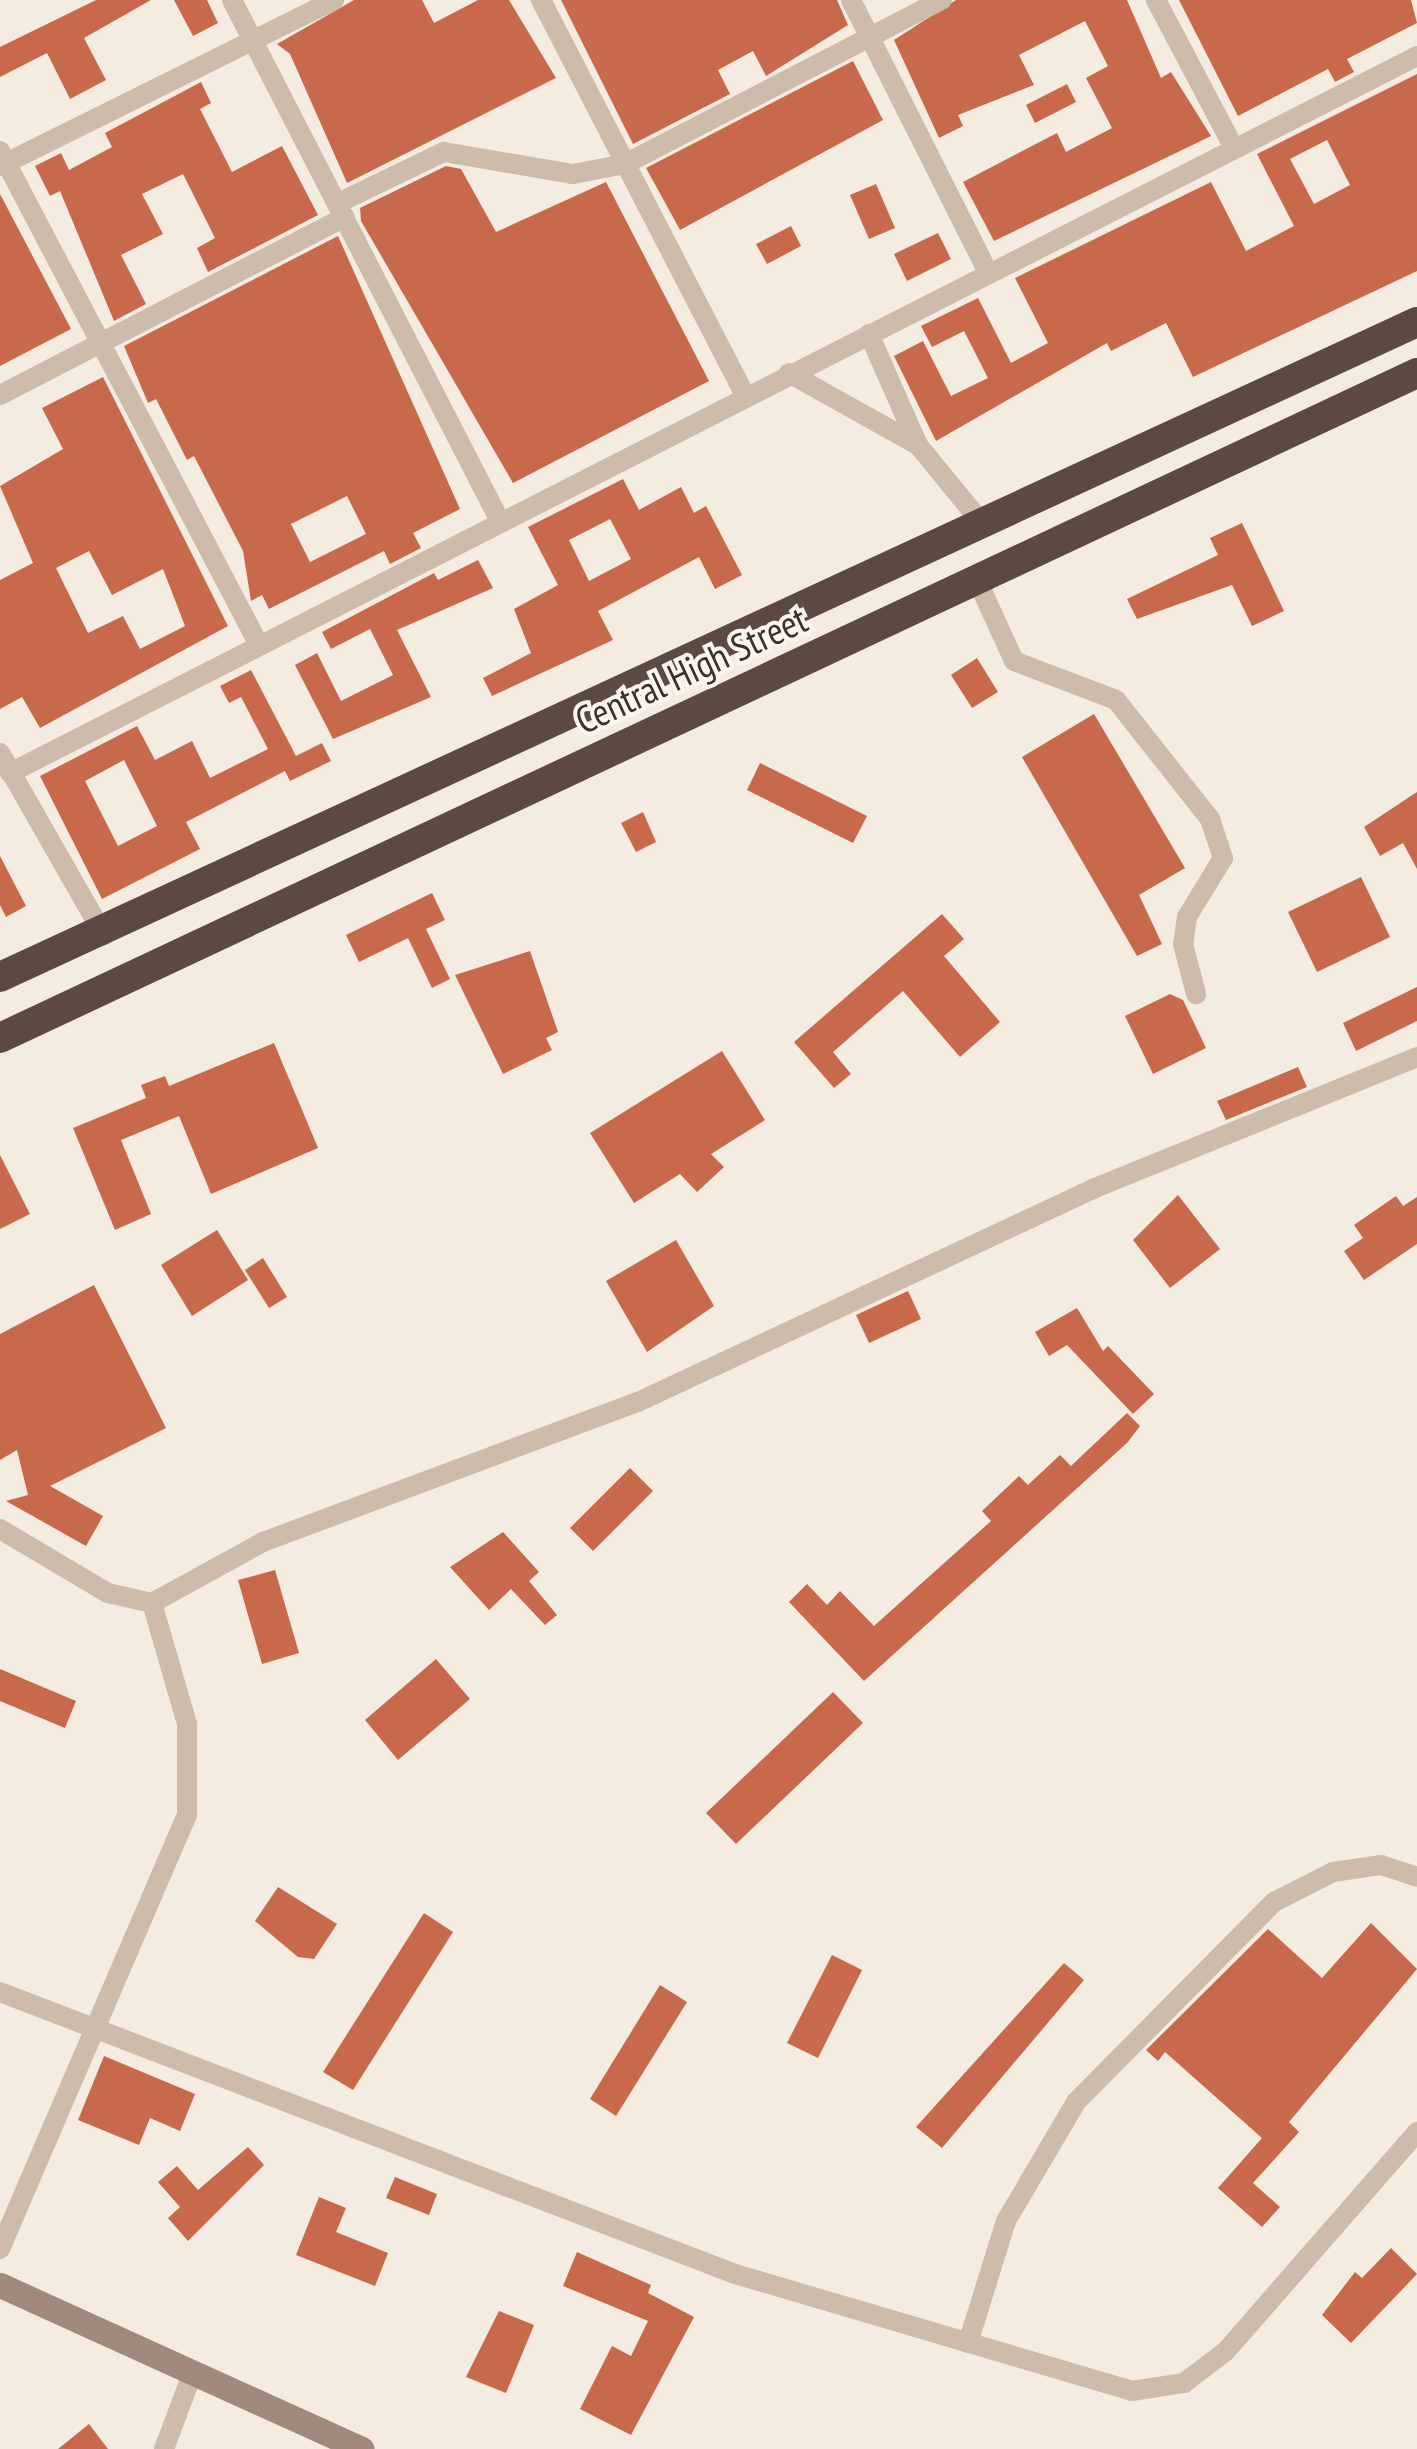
<!DOCTYPE html>
<style>
body{margin:0}
#map{position:relative;width:1417px;height:2449px;overflow:hidden;background:#f4ebe1;font-family:"PT Sans Narrow",sans-serif}
div>[style]{position:absolute}
[style*='--x']{left:calc(var(--x)*1px);top:calc(var(--y)*1px);width:calc(var(--w)*1px);rotate:calc(var(--a)*1deg)}
.building>*{inset:0;background:#c8694b}
.street>*{height:20px;margin:-10px;padding:0 10px;transform-origin:10px;border-radius:10px;background:#cdbbac}
.secondary>*{height:25px;margin:-12.5px;padding:0 12.5px;transform-origin:12.5px;border-radius:12.5px;background:#a18a7d}
.highway>*{height:30px;margin:-15px;padding:0 15px;transform-origin:15px;border-radius:15px;background:#5c4a42}
span{translate:-50% -50%;white-space:nowrap;text-align:center;line-height:1.15;-webkit-text-stroke:8px #fbf5ee;paint-order:stroke}
.street-label{font-size:38px;color:#3b302b}
</style>
<div id="map">
<div class="building">
<div style="clip-path:polygon(96px 0,151px 0,84px 38px,106px 80px,70px 99px,47px 53px,0 77px,0 47px)"></div>
<div style="clip-path:polygon(174px 0,207px 0,218px 23px,193px 36px)"></div>
<div style="clip-path:polygon(354px 0,422px 0,434px 23px,478px 0,509px 0,556px 78px,347px 183px,290px 54px,277px 44px)"></div>
<div style="clip-path:polygon(561px 0,837px 0,848px 25px,766px 76px,753px 51px,718px 70px,730px 94px,633px 144px)"></div>
<div style="clip-path:polygon(956px 0,1127px 0,1161px 78px,1171px 72px,1211px 136px,994px 241px,963px 182px,1057px 133px,1066px 152px,1112px 128px,1086px 78px,1108px 66px,1085px 21px,1019px 55px,1034px 85px,958px 115px,963px 126px,939px 138px,894px 40px)"></div>
<div style="clip-path:polygon(1179px 0,1411px 0,1417px 23px,1347px 59px,1354px 72px,1335px 82px,1328px 69px,1238px 116px)"></div>
<div style="clip-path:polygon(853px 61px,883px 120px,680px 230px,646px 168px)"></div>
<div style="clip-path:polygon(evenodd,1417px 74px,1417px 271px,1193px 377px,1166px 323px,1111px 351px,1107px 343px,936px 441px,894px 356px,923px 341px,951px 396px,988px 378px,964px 331px,932px 347px,921px 326px,978px 298px,1011px 363px,1048px 343px,1015px 278px,1211px 182px,1246px 251px,1294px 226px,1257px 154px,1417px 74px,1327px 140px,1350px 185px,1314px 204px,1290px 159px,1327px 140px)"></div>
<div style="clip-path:polygon(201px 82px,211px 103px,200px 109px,232px 172px,282px 146px,318px 215px,208px 272px,197px 248px,215px 238px,183px 174px,142px 194px,163px 234px,121px 255px,146px 304px,114px 321px,60px 191px,50px 196px,35px 166px,61px 153px,69px 170px,112px 147px,105px 133px)"></div>
<div style="clip-path:polygon(1067px 84px,1076px 102px,1035px 123px,1026px 105px)"></div>
<div style="clip-path:polygon(446px 166px,461px 169px,496px 232px,606px 182px,709px 381px,513px 483px,361px 221px,360px 208px)"></div>
<div style="clip-path:polygon(876px 184px,895px 228px,869px 239px,850px 195px)"></div>
<div style="clip-path:polygon(0 194px,71px 329px,0 366px)"></div>
<div style="clip-path:polygon(791px 226px,801px 246px,767px 264px,756px 244px)"></div>
<div style="clip-path:polygon(938px 233px,951px 259px,907px 281px,894px 254px)"></div>
<div style="clip-path:polygon(evenodd,338px 236px,460px 509px,413px 533px,421px 548px,390px 564px,384px 551px,269px 609px,262px 595px,251px 601px,243px 551px,194px 456px,187px 460px,156px 399px,148px 403px,124px 346px,338px 236px,347px 496px,366px 534px,310px 562px,291px 524px,347px 496px)"></div>
<div style="clip-path:polygon(evenodd,103px 377px,228px 626px,40px 728px,22px 697px,0 709px,0 580px,33px 563px,0 486px,63px 449px,42px 408px,103px 377px,89px 551px,112px 595px,163px 569px,185px 626px,140px 649px,123px 616px,88px 633px,56px 568px,89px 551px)"></div>
<div style="clip-path:polygon(evenodd,623px 479px,639px 510px,681px 487px,694px 513px,706px 506px,742px 575px,715px 589px,699px 557px,598px 611px,613px 640px,492px 696px,483px 678px,531px 653px,514px 609px,558px 585px,528px 527px,623px 479px,610px 519px,631px 559px,589px 581px,569px 540px,610px 519px)"></div>
<div style="clip-path:polygon(1242px 523px,1284px 611px,1252px 626px,1232px 585px,1137px 619px,1127px 599px,1218px 555px,1210px 538px)"></div>
<div style="clip-path:polygon(478px 560px,493px 588px,397px 630px,431px 697px,333px 739px,295px 665px,317px 653px,341px 701px,393px 675px,370px 629px,331px 649px,322px 632px,434px 573px,438px 580px)"></div>
<div style="clip-path:polygon(977px 658px,998px 692px,972px 708px,951px 675px)"></div>
<div style="clip-path:polygon(evenodd,251px 670px,296px 756px,322px 743px,331px 761px,290px 781px,285px 771px,186px 822px,200px 849px,102px 899px,40px 776px,137px 726px,155px 760px,192px 741px,210px 778px,268px 749px,241px 697px,229px 703px,220px 686px,251px 670px,124px 760px,157px 826px,118px 846px,85px 781px,124px 760px)"></div>
<div style="clip-path:polygon(1094px 714px,1185px 868px,1139px 895px,1162px 944px,1137px 956px,1022px 757px)"></div>
<div style="clip-path:polygon(760px 763px,867px 816px,853px 843px,747px 790px)"></div>
<div style="clip-path:polygon(1417px 792px,1417px 869px,1403px 843px,1380px 856px,1364px 827px)"></div>
<div style="clip-path:polygon(643px 812px,656px 842px,636px 852px,621px 823px)"></div>
<div style="clip-path:polygon(0 856px,26px 906px,6px 917px,0 905px)"></div>
<div style="clip-path:polygon(1361px 877px,1390px 937px,1317px 972px,1288px 912px)"></div>
<div style="clip-path:polygon(432px 893px,445px 920px,426px 929px,450px 979px,432px 988px,408px 938px,359px 962px,346px 935px)"></div>
<div style="clip-path:polygon(942px 914px,964px 939px,944px 956px,1000px 1022px,960px 1057px,903px 991px,833px 1052px,851px 1074px,834px 1088px,794px 1042px)"></div>
<div style="clip-path:polygon(530px 951px,558px 1032px,546px 1038px,552px 1050px,503px 1074px,455px 975px)"></div>
<div style="clip-path:polygon(1417px 987px,1417px 1021px,1356px 1051px,1343px 1023px)"></div>
<div style="clip-path:polygon(1170px 994px,1183px 1000px,1206px 1048px,1153px 1074px,1125px 1016px)"></div>
<div style="clip-path:polygon(274px 1043px,318px 1148px,211px 1194px,179px 1116px,121px 1140px,151px 1214px,115px 1230px,73px 1128px,146px 1098px,141px 1085px,165px 1076px,169px 1086px)"></div>
<div style="clip-path:polygon(722px 1051px,765px 1120px,711px 1154px,724px 1167px,697px 1192px,680px 1174px,634px 1203px,590px 1133px)"></div>
<div style="clip-path:polygon(1298px 1067px,1307px 1087px,1226px 1120px,1217px 1101px)"></div>
<div style="clip-path:polygon(0 1155px,30px 1214px,0 1229px)"></div>
<div style="clip-path:polygon(1178px 1195px,1220px 1249px,1170px 1288px,1133px 1240px)"></div>
<div style="clip-path:polygon(1396px 1196px,1403px 1206px,1417px 1197px,1417px 1244px,1364px 1280px,1344px 1251px,1363px 1238px,1354px 1225px)"></div>
<div style="clip-path:polygon(217px 1230px,248px 1280px,192px 1316px,161px 1265px)"></div>
<div style="clip-path:polygon(676px 1240px,714px 1306px,647px 1352px,606px 1281px)"></div>
<div style="clip-path:polygon(263px 1258px,287px 1297px,269px 1308px,245px 1270px)"></div>
<div style="clip-path:polygon(94px 1285px,166px 1428px,50px 1486px,103px 1516px,86px 1546px,6px 1501px,28px 1495px,17px 1450px,0 1460px,0 1334px)"></div>
<div style="clip-path:polygon(908px 1291px,921px 1319px,869px 1343px,856px 1315px)"></div>
<div style="clip-path:polygon(1077px 1308px,1103px 1351px,1108px 1346px,1154px 1394px,1133px 1414px,1067px 1345px,1049px 1356px,1035px 1332px)"></div>
<div style="clip-path:polygon(1127px 1413px,1140px 1426px,1127px 1443px,864px 1681px,789px 1602px,807px 1584px,827px 1605px,840px 1591px,874px 1626px,991px 1521px,982px 1511px,1019px 1476px,1028px 1485px,1060px 1455px,1071px 1466px)"></div>
<div style="clip-path:polygon(630px 1468px,653px 1491px,593px 1551px,570px 1528px)"></div>
<div style="clip-path:polygon(503px 1532px,539px 1572px,529px 1581px,557px 1615px,545px 1625px,511px 1589px,489px 1610px,450px 1567px)"></div>
<div style="clip-path:polygon(275px 1570px,299px 1653px,262px 1664px,238px 1580px)"></div>
<div style="clip-path:polygon(436px 1659px,470px 1699px,398px 1760px,365px 1720px)"></div>
<div style="clip-path:polygon(0 1669px,76px 1701px,65px 1728px,0 1701px)"></div>
<div style="clip-path:polygon(833px 1692px,863px 1723px,736px 1844px,706px 1813px)"></div>
<div style="clip-path:polygon(278px 1887px,337px 1924px,314px 1959px,298px 1957px,255px 1921px)"></div>
<div style="clip-path:polygon(424px 1913px,453px 1932px,353px 2090px,323px 2072px)"></div>
<div style="clip-path:polygon(1371px 1923px,1417px 1969px,1289px 2122px,1299px 2132px,1253px 2183px,1280px 2207px,1262px 2227px,1218px 2188px,1262px 2138px,1165px 2052px,1158px 2061px,1146px 2050px,1268px 1929px,1322px 1978px)"></div>
<div style="clip-path:polygon(832px 1955px,862px 1970px,818px 2058px,787px 2043px)"></div>
<div style="clip-path:polygon(1064px 1963px,1084px 1980px,942px 2148px,916px 2127px)"></div>
<div style="clip-path:polygon(660px 1985px,687px 2002px,616px 2116px,590px 2099px)"></div>
<div style="clip-path:polygon(104px 2056px,195px 2094px,180px 2131px,150px 2118px,139px 2145px,78px 2120px)"></div>
<div style="clip-path:polygon(248px 2147px,264px 2165px,188px 2241px,168px 2218px,180px 2207px,158px 2182px,177px 2166px,198px 2190px)"></div>
<div style="clip-path:polygon(395px 2177px,437px 2194px,429px 2215px,386px 2198px)"></div>
<div style="clip-path:polygon(319px 2197px,346px 2208px,336px 2232px,388px 2253px,375px 2286px,296px 2255px)"></div>
<div style="clip-path:polygon(1391px 2248px,1417px 2274px,1351px 2343px,1322px 2315px,1355px 2272px,1362px 2278px)"></div>
<div style="clip-path:polygon(577px 2252px,651px 2285px,648px 2293px,694px 2317px,631px 2435px,580px 2409px,612px 2346px,631px 2356px,648px 2321px,563px 2286px)"></div>
<div style="clip-path:polygon(499px 2311px,534px 2325px,506px 2393px,466px 2377px)"></div>
<div style="clip-path:polygon(89px 2424px,108px 2449px,58px 2449px)"></div>
</div>
<div class="street">
<div style="--x:232;--y:0;--w:586;--a:62.78"></div>
<div style="--x:541;--y:0;--w:445;--a:62.7"></div>
<div style="--x:851;--y:0;--w:305;--a:63.3"></div>
<div style="--x:1156;--y:0;--w:167;--a:62.2"></div>
<div style="--x:0;--y:151;--w:558;--a:62.33"></div>
<div style="--x:0;--y:166;--w:373;--a:-26.4"></div>
<div style="--x:338;--y:203;--w:118;--a:-25.7"></div>
<div style="--x:444;--y:152;--w:131;--a:9.7"></div>
<div style="--x:573;--y:174;--w:53;--a:-10.9"></div>
<div style="--x:625;--y:164;--w:357;--a:-27.4"></div>
<div style="--x:869;--y:334;--w:121;--a:66.2"></div>
<div style="--x:918;--y:445;--w:99;--a:50.7"></div>
<div style="--x:789;--y:373;--w:148;--a:29.2"></div>
<div style="--x:0;--y:395;--w:388;--a:-27.3"></div>
<div style="--x:977;--y:580;--w:89;--a:65.4"></div>
<div style="--x:1014;--y:661;--w:109;--a:20.9"></div>
<div style="--x:1116;--y:700;--w:152;--a:51.7"></div>
<div style="--x:1210;--y:819;--w:41;--a:71.6"></div>
<div style="--x:1223;--y:858;--w:69;--a:121.4"></div>
<div style="--x:1187;--y:917;--w:27;--a:98"></div>
<div style="--x:1183;--y:944;--w:52;--a:75.4"></div>
<div style="--x:0;--y:753;--w:210;--a:60.3"></div>
<div style="--x:10;--y:773;--w:1579;--a:-27"></div>
<div style="--x:0;--y:1529;--w:126;--a:30.7"></div>
<div style="--x:108;--y:1593;--w:45;--a:12.8"></div>
<div style="--x:0;--y:1992;--w:787;--a:20.99"></div>
<div style="--x:735;--y:2274;--w:414;--a:16.4"></div>
<div style="--x:1132;--y:2391;--w:53;--a:-8.7"></div>
<div style="--x:1184;--y:2383;--w:53;--a:-37.3"></div>
<div style="--x:1226;--y:2351;--w:291;--a:-48.9"></div>
<div style="--x:0;--y:2249;--w:473;--a:-66.7"></div>
<div style="--x:187;--y:1815;--w:91;--a:-90"></div>
<div style="--x:187;--y:1724;--w:126;--a:-106.1"></div>
<div style="--x:152;--y:1603;--w:127;--a:-28.8"></div>
<div style="--x:263;--y:1542;--w:400;--a:-20.5"></div>
<div style="--x:638;--y:1402;--w:505;--a:-25.09"></div>
<div style="--x:1095;--y:1188;--w:348;--a:-22.1"></div>
<div style="--x:968;--y:2343;--w:128;--a:-72.7"></div>
<div style="--x:1006;--y:2221;--w:138;--a:-59.5"></div>
<div style="--x:1076;--y:2102;--w:281;--a:-45.3"></div>
<div style="--x:1274;--y:1902;--w:66;--a:-27"></div>
<div style="--x:1333;--y:1872;--w:49;--a:-8.3"></div>
<div style="--x:1381;--y:1865;--w:38;--a:18"></div>
<div style="--x:164;--y:2449;--w:77;--a:-69.4"></div>
</div>
<div class="secondary">
<div style="--x:0;--y:2285;--w:397;--a:24.4"></div>
</div>
<div class="highway">
<div style="--x:0;--y:977;--w:1561;--a:-24.81"></div>
<div style="--x:0;--y:1038;--w:1565;--a:-25.14"></div>
</div>
<div class="street-label">
<span style="left:691px;top:669px;rotate:-25deg">Central High Street</span>
</div>
</div>
